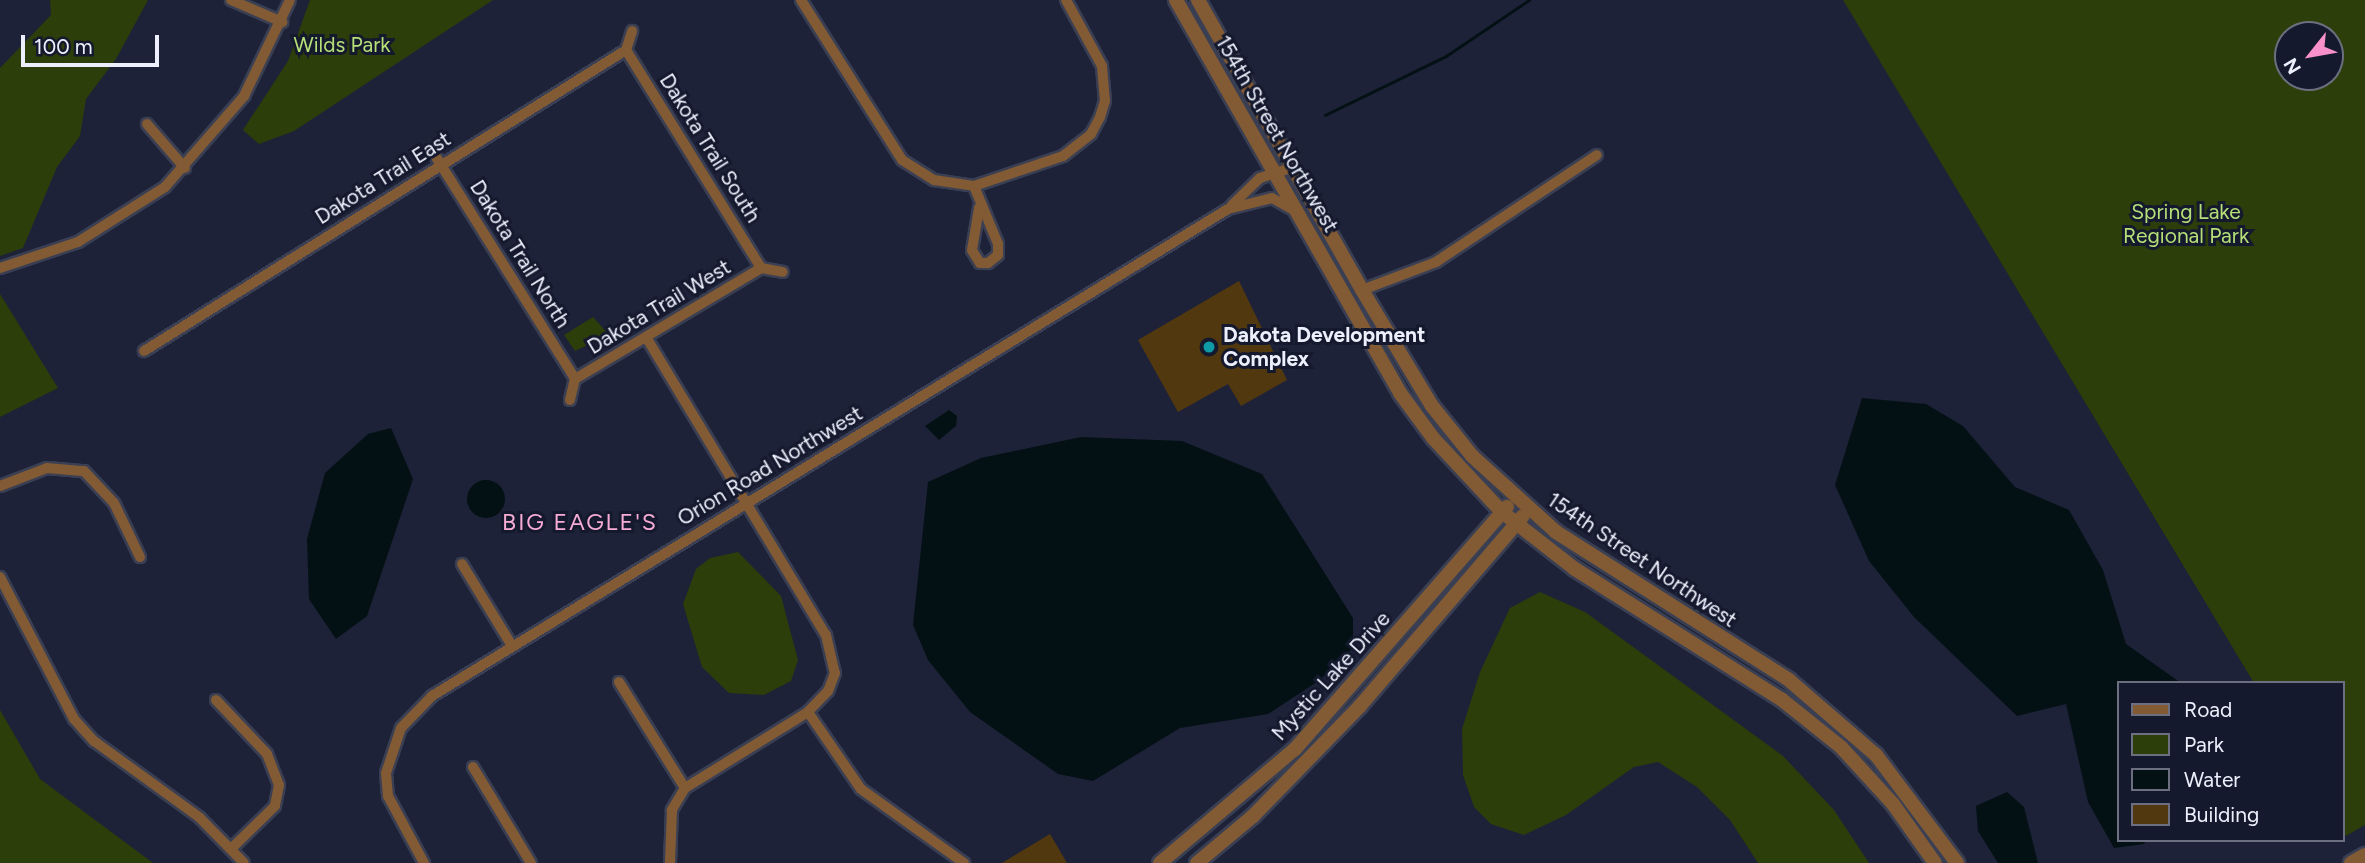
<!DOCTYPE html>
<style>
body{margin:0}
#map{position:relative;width:2365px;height:863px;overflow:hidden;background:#1d2238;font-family:Figtree,sans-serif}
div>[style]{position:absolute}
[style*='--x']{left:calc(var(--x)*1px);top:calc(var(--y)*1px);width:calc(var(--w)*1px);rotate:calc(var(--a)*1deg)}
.green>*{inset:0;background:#2c3e09}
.water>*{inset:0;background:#031114}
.round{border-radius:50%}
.stream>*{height:2.5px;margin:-1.25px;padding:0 1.25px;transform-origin:1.25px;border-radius:1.25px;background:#031114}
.building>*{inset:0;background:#52380f}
.roads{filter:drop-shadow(2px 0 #3a3f53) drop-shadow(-2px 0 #3a3f53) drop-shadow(0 2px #3a3f53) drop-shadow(0 -2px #3a3f53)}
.minor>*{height:10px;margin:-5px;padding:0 5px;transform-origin:5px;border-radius:5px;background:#825a33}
.tertiary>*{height:14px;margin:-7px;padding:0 7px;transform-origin:7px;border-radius:7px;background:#825a33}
.dots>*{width:19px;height:19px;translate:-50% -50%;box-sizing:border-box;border:4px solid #14192e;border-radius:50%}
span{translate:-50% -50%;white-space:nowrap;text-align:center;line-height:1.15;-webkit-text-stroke:6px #14192e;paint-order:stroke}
.park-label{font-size:21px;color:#b6df77}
.street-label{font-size:21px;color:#edf0fc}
.poi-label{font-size:21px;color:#edf0fc;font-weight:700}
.left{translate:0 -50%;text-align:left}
.neighbourhood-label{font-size:23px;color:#f6acd5;letter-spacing:2px}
.legend{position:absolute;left:2117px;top:681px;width:228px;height:161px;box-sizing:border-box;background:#14192e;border:2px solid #6b6f80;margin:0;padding:9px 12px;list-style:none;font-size:21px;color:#edf0fc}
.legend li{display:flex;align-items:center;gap:14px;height:35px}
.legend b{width:35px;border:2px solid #6b6f80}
.north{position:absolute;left:2274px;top:21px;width:70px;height:70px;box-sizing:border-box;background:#14192e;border:2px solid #6b6f80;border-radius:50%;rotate:239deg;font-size:19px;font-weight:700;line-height:28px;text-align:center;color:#edf0fc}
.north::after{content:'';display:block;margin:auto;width:24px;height:32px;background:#f890cc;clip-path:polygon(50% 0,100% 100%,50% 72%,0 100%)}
.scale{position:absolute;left:21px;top:35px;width:138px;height:32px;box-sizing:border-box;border:4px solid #edf0fc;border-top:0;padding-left:9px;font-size:21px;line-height:24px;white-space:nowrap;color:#edf0fc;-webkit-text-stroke:5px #14192e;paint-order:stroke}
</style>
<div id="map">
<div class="green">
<div style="clip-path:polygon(50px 0,148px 0,116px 59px,86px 99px,80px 136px,57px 167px,23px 248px,0 256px,0 68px,51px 15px)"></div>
<div style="clip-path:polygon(310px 0,493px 0,294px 131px,259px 144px,243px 130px,288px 61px)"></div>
<div style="clip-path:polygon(evenodd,1843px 0,2365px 0,2365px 825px,2346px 836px,2342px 830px,2342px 683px,2254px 683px,1843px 0,2288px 35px,2330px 35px,2330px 77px,2288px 77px,2288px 35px)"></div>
<div style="clip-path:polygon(0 294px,58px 388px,0 417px)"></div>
<div style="clip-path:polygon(593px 317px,609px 335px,575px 351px,564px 335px)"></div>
<div style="clip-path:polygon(738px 552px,781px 596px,798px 660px,791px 681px,764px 695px,729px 693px,702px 667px,683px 604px,696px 569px,710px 558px)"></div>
<div style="clip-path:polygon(1540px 592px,1585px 612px,1783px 756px,1834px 810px,1869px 863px,1758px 863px,1730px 820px,1697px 787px,1658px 762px,1634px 767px,1566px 815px,1524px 835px,1491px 824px,1474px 807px,1463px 775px,1462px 729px,1480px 672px,1510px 608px)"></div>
<div style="clip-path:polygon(0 710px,40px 779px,153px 863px,0 863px)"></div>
</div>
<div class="water">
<div style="clip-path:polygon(1862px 398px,1926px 404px,1963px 426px,2015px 487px,2069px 510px,2103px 570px,2126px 644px,2181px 683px,2118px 683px,2118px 840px,2146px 840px,2144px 844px,2114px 848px,2088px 802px,2066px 704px,2017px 716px,1914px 617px,1869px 561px,1835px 485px)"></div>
<div style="clip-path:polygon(949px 410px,957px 416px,956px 426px,939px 440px,925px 426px)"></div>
<div style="clip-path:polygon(391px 428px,413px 479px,367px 616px,336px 639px,309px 599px,307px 539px,325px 473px,368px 434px)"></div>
<div style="clip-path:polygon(1081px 437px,1182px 441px,1262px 474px,1353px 618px,1353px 648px,1320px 680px,1268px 714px,1180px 728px,1093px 781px,1058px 774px,970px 712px,928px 660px,913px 625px,928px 482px,981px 458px)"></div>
<div class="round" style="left:467px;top:480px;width:38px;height:38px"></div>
<div style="clip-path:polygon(2007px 792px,2024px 807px,2038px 863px,1998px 863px,1978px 831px,1976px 806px)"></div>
</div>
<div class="stream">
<div style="--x:1325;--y:115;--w:135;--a:-26"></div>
<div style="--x:1446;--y:56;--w:100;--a:-34"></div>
</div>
<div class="building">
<div style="clip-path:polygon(1239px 281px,1287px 380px,1241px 406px,1228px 384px,1178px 412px,1138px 340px)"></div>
<div style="clip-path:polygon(1050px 834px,1067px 863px,1002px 863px)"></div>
</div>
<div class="roads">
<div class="minor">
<div style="--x:231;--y:0;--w:56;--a:23.3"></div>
<div style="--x:801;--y:0;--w:189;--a:57.7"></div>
<div style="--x:902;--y:160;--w:38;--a:32"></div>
<div style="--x:934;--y:180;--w:40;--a:8.5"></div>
<div style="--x:974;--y:186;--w:94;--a:-18.6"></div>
<div style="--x:1063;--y:156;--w:36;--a:-38"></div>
<div style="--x:1091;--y:134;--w:19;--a:-62"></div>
<div style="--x:1100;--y:117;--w:17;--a:-73"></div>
<div style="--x:1105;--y:101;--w:35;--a:-95"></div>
<div style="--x:1102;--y:66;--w:75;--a:-118.6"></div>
<div style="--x:626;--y:50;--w:256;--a:58.2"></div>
<div style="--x:147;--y:124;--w:58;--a:49.2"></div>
<div style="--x:431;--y:149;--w:271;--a:57.9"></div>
<div style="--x:974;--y:186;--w:63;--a:67.5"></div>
<div style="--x:998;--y:244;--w:11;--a:90"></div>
<div style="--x:998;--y:255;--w:13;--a:141"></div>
<div style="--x:988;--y:263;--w:8;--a:180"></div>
<div style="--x:980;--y:263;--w:15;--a:-122"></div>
<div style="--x:972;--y:250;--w:43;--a:-80.5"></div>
<div style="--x:1232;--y:205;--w:39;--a:-44"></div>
<div style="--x:1260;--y:178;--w:36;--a:-18"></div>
<div style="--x:0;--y:268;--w:82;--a:-18.4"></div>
<div style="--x:78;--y:242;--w:103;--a:-32.3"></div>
<div style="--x:165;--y:187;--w:121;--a:-49"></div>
<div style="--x:244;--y:96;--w:106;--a:-64.4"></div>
<div style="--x:761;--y:268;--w:22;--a:10"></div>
<div style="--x:1362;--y:290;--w:79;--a:-20.7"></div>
<div style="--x:1436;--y:262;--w:193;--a:-33.6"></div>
<div style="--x:646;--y:337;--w:348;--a:58.9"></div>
<div style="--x:826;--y:635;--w:39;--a:77"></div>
<div style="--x:835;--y:673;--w:19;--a:111"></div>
<div style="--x:828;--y:691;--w:29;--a:134"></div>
<div style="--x:808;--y:712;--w:145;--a:148.3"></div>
<div style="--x:685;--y:788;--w:26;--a:121"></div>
<div style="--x:672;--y:810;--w:53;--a:92.2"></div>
<div style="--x:144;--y:351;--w:568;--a:-31.98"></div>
<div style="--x:626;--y:50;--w:20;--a:-72"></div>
<div style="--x:575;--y:379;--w:217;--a:-30.8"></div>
<div style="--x:570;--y:400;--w:22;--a:-77"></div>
<div style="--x:0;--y:486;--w:50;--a:-21"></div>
<div style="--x:47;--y:468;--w:37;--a:5"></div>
<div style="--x:84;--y:471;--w:44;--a:46.8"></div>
<div style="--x:114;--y:503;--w:60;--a:64.3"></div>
<div style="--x:462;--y:564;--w:96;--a:58.6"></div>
<div style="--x:0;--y:577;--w:160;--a:62.5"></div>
<div style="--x:74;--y:719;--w:30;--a:48"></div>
<div style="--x:94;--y:741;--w:130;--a:35.9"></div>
<div style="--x:199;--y:817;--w:64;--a:45.6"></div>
<div style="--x:619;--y:682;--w:125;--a:58.1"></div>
<div style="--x:216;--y:700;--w:74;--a:46.6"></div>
<div style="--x:267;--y:754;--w:33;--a:69"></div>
<div style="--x:279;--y:785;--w:21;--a:101"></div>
<div style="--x:275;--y:806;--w:60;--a:135.7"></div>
<div style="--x:808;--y:712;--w:93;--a:55.5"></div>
<div style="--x:861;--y:789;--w:127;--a:35.7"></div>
<div style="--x:473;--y:767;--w:112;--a:58.9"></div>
<div style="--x:424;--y:863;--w:76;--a:-118.2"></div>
<div style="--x:388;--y:796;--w:23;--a:-95"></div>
<div style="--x:386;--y:773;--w:47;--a:-71.6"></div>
<div style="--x:401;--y:728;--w:45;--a:-45.9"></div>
<div style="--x:432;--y:696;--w:933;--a:-31.46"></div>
<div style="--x:1228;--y:209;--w:45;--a:-14"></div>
<div style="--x:1272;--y:198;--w:23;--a:29"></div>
</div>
<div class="tertiary">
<div style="--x:1176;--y:0;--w:452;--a:60.3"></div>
<div style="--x:1400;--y:393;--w:56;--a:53.7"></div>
<div style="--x:1433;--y:438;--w:101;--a:47"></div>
<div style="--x:1502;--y:512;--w:93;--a:38"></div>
<div style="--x:1575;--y:569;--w:244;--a:32.3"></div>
<div style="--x:1781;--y:699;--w:77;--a:38.7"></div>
<div style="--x:1841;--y:747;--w:77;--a:47.6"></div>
<div style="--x:1893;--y:804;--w:72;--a:54.6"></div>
<div style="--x:1198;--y:0;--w:333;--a:60.5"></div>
<div style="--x:1362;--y:290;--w:135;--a:58.9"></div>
<div style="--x:1432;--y:406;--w:64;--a:51.3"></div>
<div style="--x:1472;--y:456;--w:113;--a:42.1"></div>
<div style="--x:1556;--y:532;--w:276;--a:32.4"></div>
<div style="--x:1789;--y:680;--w:115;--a:40.8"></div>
<div style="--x:1876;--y:755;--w:135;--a:53.1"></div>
<div style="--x:1160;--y:863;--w:177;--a:-40.2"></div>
<div style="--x:1295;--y:749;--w:322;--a:-48.8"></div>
<div style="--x:1197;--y:863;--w:73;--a:-40"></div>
<div style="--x:1253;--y:816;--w:153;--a:-45.8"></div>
<div style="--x:1360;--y:706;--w:250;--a:-49.4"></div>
<div style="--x:2351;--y:863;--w:16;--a:-30"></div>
</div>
</div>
<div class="dots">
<div style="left:1209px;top:347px;background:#0f9aa8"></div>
</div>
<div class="park-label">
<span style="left:342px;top:45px">Wilds Park</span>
<span style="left:2186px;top:224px">Spring Lake<br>Regional Park</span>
</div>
<div class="street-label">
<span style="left:1277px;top:134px;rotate:60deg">154th Street Northwest</span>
<span style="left:710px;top:148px;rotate:58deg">Dakota Trail South</span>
<span style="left:383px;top:178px;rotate:-32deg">Dakota Trail East</span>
<span style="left:520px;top:254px;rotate:58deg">Dakota Trail North</span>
<span style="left:659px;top:307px;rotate:-31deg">Dakota Trail West</span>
<span style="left:770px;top:466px;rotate:-31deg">Orion Road Northwest</span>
<span style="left:1642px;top:560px;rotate:34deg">154th Street Northwest</span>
<span style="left:1331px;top:676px;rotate:-48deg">Mystic Lake Drive</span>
</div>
<div class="poi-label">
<span class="left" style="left:1223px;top:347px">Dakota Development<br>Complex</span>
</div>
<div class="neighbourhood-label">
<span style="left:580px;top:522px">BIG EAGLE'S</span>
</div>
<ul class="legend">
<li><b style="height:9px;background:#825a33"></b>Road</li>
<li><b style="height:19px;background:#2c3e09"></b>Park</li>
<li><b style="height:19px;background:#031114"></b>Water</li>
<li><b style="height:19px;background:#52380f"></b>Building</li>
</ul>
<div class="north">N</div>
<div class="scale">100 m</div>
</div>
